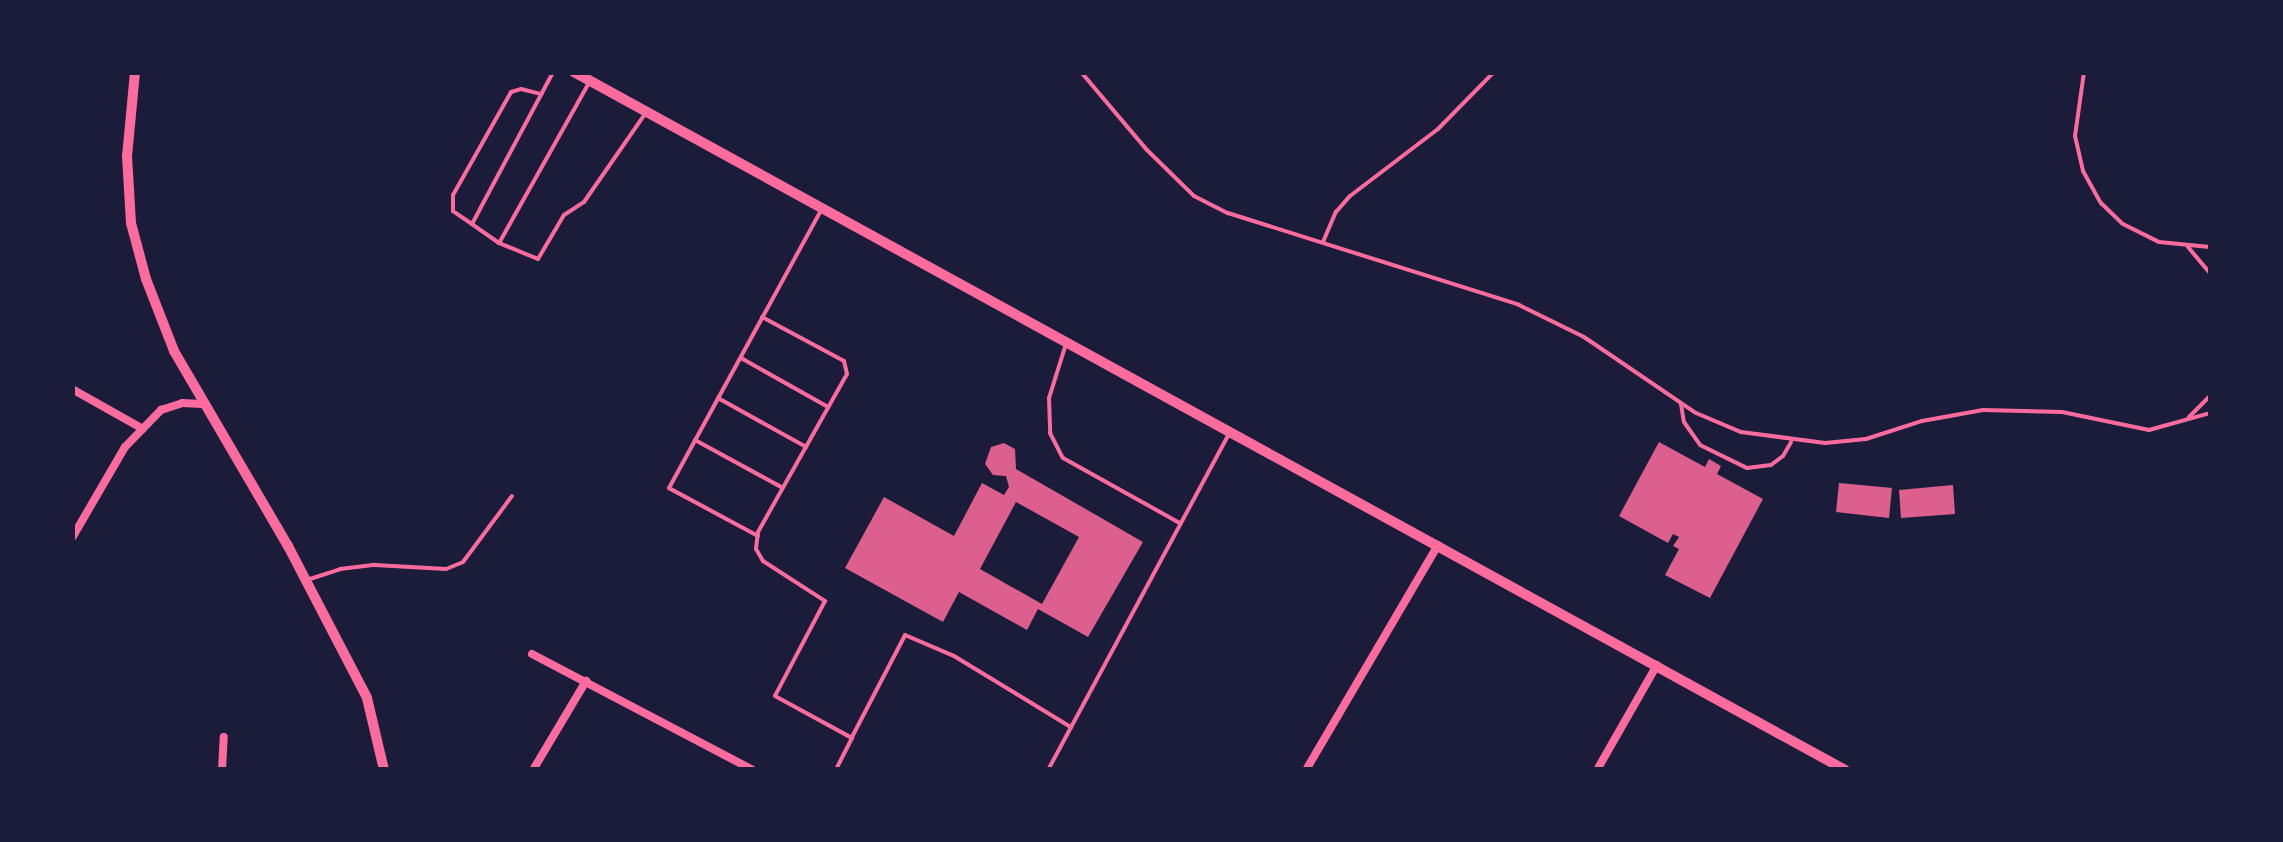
<!DOCTYPE html>
<style>
body{margin:0}
#map{position:relative;width:2283px;height:842px;overflow:hidden;background:#1b1b3a;font-family:"PT Serif",serif}
div>[style]{position:absolute}
[style*='--x']{left:calc(var(--x)*1px);top:calc(var(--y)*1px);width:calc(var(--w)*1px);rotate:calc(var(--a)*1deg)}
.building>*{inset:0;background:#dd5f8e}
.service>*{height:4px;margin:-2px;padding:0 2px;transform-origin:2px;border-radius:2px;background:#ff6b9d}
.minor>*{height:8px;margin:-4px;padding:0 4px;transform-origin:4px;border-radius:4px;background:#ff6b9d}
.secondary>*{height:10px;margin:-5px;padding:0 5px;transform-origin:5px;border-radius:5px;background:#ff6b9d}
span{translate:-50% -50%;white-space:nowrap;text-align:center;line-height:1.15;-webkit-text-stroke:10px #1b1b3a;paint-order:stroke}
.frame{position:absolute;inset:0;border:75px solid #1b1b3a;pointer-events:none}
</style>
<div id="map">
<div class="building">
<div style="clip-path:polygon(1659px 442px,1705px 467px,1709px 459px,1721px 466px,1717px 474px,1763px 499px,1710px 598px,1665px 575px,1679px 549px,1673px 546px,1679px 537px,1673px 534px,1668px 543px,1619px 516px)"></div>
<div style="clip-path:polygon(evenodd,1004px 443px,1015px 449px,1016px 469px,1143px 542px,1088px 637px,1038px 609px,1027px 630px,959px 592px,943px 622px,845px 568px,884px 497px,954px 536px,982px 483px,1004px 495px,1009px 487px,1006px 476px,993px 475px,985px 464px,991px 447px,1004px 443px,1016px 502px,1079px 537px,1042px 604px,980px 569px,1016px 502px)"></div>
<div style="clip-path:polygon(1839px 483px,1892px 488px,1889px 518px,1836px 512px)"></div>
<div style="clip-path:polygon(1953px 485px,1955px 514px,1901px 518px,1899px 490px)"></div>
</div>
<div class="service">
<div style="--x:1081;--y:72;--w:102;--a:49.8"></div>
<div style="--x:1147;--y:150;--w:66;--a:44.4"></div>
<div style="--x:1194;--y:196;--w:38;--a:27"></div>
<div style="--x:1228;--y:213;--w:305;--a:17.5"></div>
<div style="--x:1519;--y:305;--w:72;--a:26.2"></div>
<div style="--x:1584;--y:337;--w:135;--a:34.2"></div>
<div style="--x:1696;--y:413;--w:49;--a:22.9"></div>
<div style="--x:1741;--y:432;--w:85;--a:7.5"></div>
<div style="--x:1825;--y:443;--w:41;--a:-5.6"></div>
<div style="--x:1866;--y:439;--w:59;--a:-17.8"></div>
<div style="--x:1922;--y:421;--w:62;--a:-10.2"></div>
<div style="--x:1983;--y:410;--w:79;--a:1.5"></div>
<div style="--x:2062;--y:412;--w:89;--a:11.7"></div>
<div style="--x:2149;--y:430;--w:63;--a:-15.6"></div>
<div style="--x:2084;--y:72;--w:65;--a:98"></div>
<div style="--x:2075;--y:136;--w:36;--a:77"></div>
<div style="--x:2083;--y:171;--w:37;--a:61"></div>
<div style="--x:2101;--y:203;--w:30;--a:44"></div>
<div style="--x:2123;--y:224;--w:40;--a:26.6"></div>
<div style="--x:2159;--y:242;--w:51;--a:5.6"></div>
<div style="--x:590;--y:81;--w:186;--a:119.3"></div>
<div style="--x:499;--y:243;--w:42;--a:22.3"></div>
<div style="--x:538;--y:259;--w:51;--a:-59.4"></div>
<div style="--x:564;--y:215;--w:24;--a:-33"></div>
<div style="--x:584;--y:202;--w:107;--a:-55.3"></div>
<div style="--x:472;--y:224;--w:23;--a:-146"></div>
<div style="--x:453;--y:211;--w:16;--a:-90"></div>
<div style="--x:453;--y:195;--w:118;--a:-60.6"></div>
<div style="--x:511;--y:92;--w:10;--a:-17"></div>
<div style="--x:521;--y:89;--w:21;--a:14"></div>
<div style="--x:1323;--y:242;--w:33;--a:-67"></div>
<div style="--x:1336;--y:212;--w:21;--a:-49"></div>
<div style="--x:1350;--y:196;--w:111;--a:-37.3"></div>
<div style="--x:1438;--y:129;--w:80;--a:-45.5"></div>
<div style="--x:499;--y:243;--w:33;--a:-145"></div>
<div style="--x:472;--y:224;--w:172;--a:-61.9"></div>
<div style="--x:2188;--y:247;--w:34;--a:50"></div>
<div style="--x:762;--y:317;--w:93;--a:28.2"></div>
<div style="--x:844;--y:361;--w:13;--a:77"></div>
<div style="--x:847;--y:374;--w:181;--a:119.4"></div>
<div style="--x:758;--y:532;--w:17;--a:97"></div>
<div style="--x:756;--y:549;--w:14;--a:60"></div>
<div style="--x:763;--y:561;--w:74;--a:32.8"></div>
<div style="--x:825;--y:601;--w:107;--a:117.8"></div>
<div style="--x:775;--y:696;--w:88;--a:28.6"></div>
<div style="--x:852;--y:738;--w:36;--a:117"></div>
<div style="--x:1065;--y:347;--w:53;--a:107.4"></div>
<div style="--x:1049;--y:398;--w:35;--a:88"></div>
<div style="--x:1050;--y:433;--w:28;--a:63"></div>
<div style="--x:1063;--y:458;--w:134;--a:29.1"></div>
<div style="--x:741;--y:358;--w:100;--a:29.4"></div>
<div style="--x:718;--y:398;--w:101;--a:29.1"></div>
<div style="--x:1681;--y:404;--w:18;--a:81"></div>
<div style="--x:1684;--y:422;--w:28;--a:55"></div>
<div style="--x:1700;--y:445;--w:52;--a:26.1"></div>
<div style="--x:1747;--y:468;--w:24;--a:-7"></div>
<div style="--x:1771;--y:465;--w:15;--a:-37"></div>
<div style="--x:1783;--y:456;--w:16;--a:-60"></div>
<div style="--x:2189;--y:417;--w:30;--a:-45"></div>
<div style="--x:695;--y:440;--w:100;--a:28.6"></div>
<div style="--x:758;--y:536;--w:101;--a:-151.7"></div>
<div style="--x:669;--y:488;--w:315;--a:-61.3"></div>
<div style="--x:310;--y:579;--w:32;--a:-18"></div>
<div style="--x:340;--y:569;--w:35;--a:-7"></div>
<div style="--x:375;--y:565;--w:71;--a:3.2"></div>
<div style="--x:446;--y:569;--w:18;--a:-22"></div>
<div style="--x:463;--y:562;--w:82;--a:-53.4"></div>
<div style="--x:852;--y:737;--w:115;--a:-62.5"></div>
<div style="--x:905;--y:635;--w:53;--a:23.2"></div>
<div style="--x:954;--y:656;--w:137;--a:31.3"></div>
<div style="--x:1048;--y:770;--w:379;--a:-61.7"></div>
</div>
<div class="minor">
<div style="--x:72;--y:389;--w:81;--a:29.4"></div>
<div style="--x:72;--y:538;--w:105;--a:-59.8"></div>
<div style="--x:125;--y:447;--w:52;--a:-45.8"></div>
<div style="--x:161;--y:410;--w:22;--a:-18"></div>
<div style="--x:182;--y:403;--w:20;--a:3"></div>
<div style="--x:532;--y:654;--w:250;--a:27.7"></div>
<div style="--x:222;--y:770;--w:33;--a:-87"></div>
<div style="--x:533;--y:770;--w:104;--a:-59.2"></div>
<div style="--x:1306;--y:770;--w:261;--a:-59.6"></div>
<div style="--x:1597;--y:770;--w:121;--a:-60.3"></div>
</div>
<div class="secondary">
<div style="--x:135;--y:72;--w:84;--a:95.4"></div>
<div style="--x:127;--y:156;--w:67;--a:86.6"></div>
<div style="--x:131;--y:223;--w:58;--a:75"></div>
<div style="--x:146;--y:279;--w:77;--a:68.7"></div>
<div style="--x:174;--y:351;--w:226;--a:59.7"></div>
<div style="--x:288;--y:546;--w:171;--a:62.5"></div>
<div style="--x:367;--y:698;--w:74;--a:76.7"></div>
<div style="--x:574;--y:72;--w:1450;--a:28.77"></div>
</div>
<div class="frame"></div>
</div>
